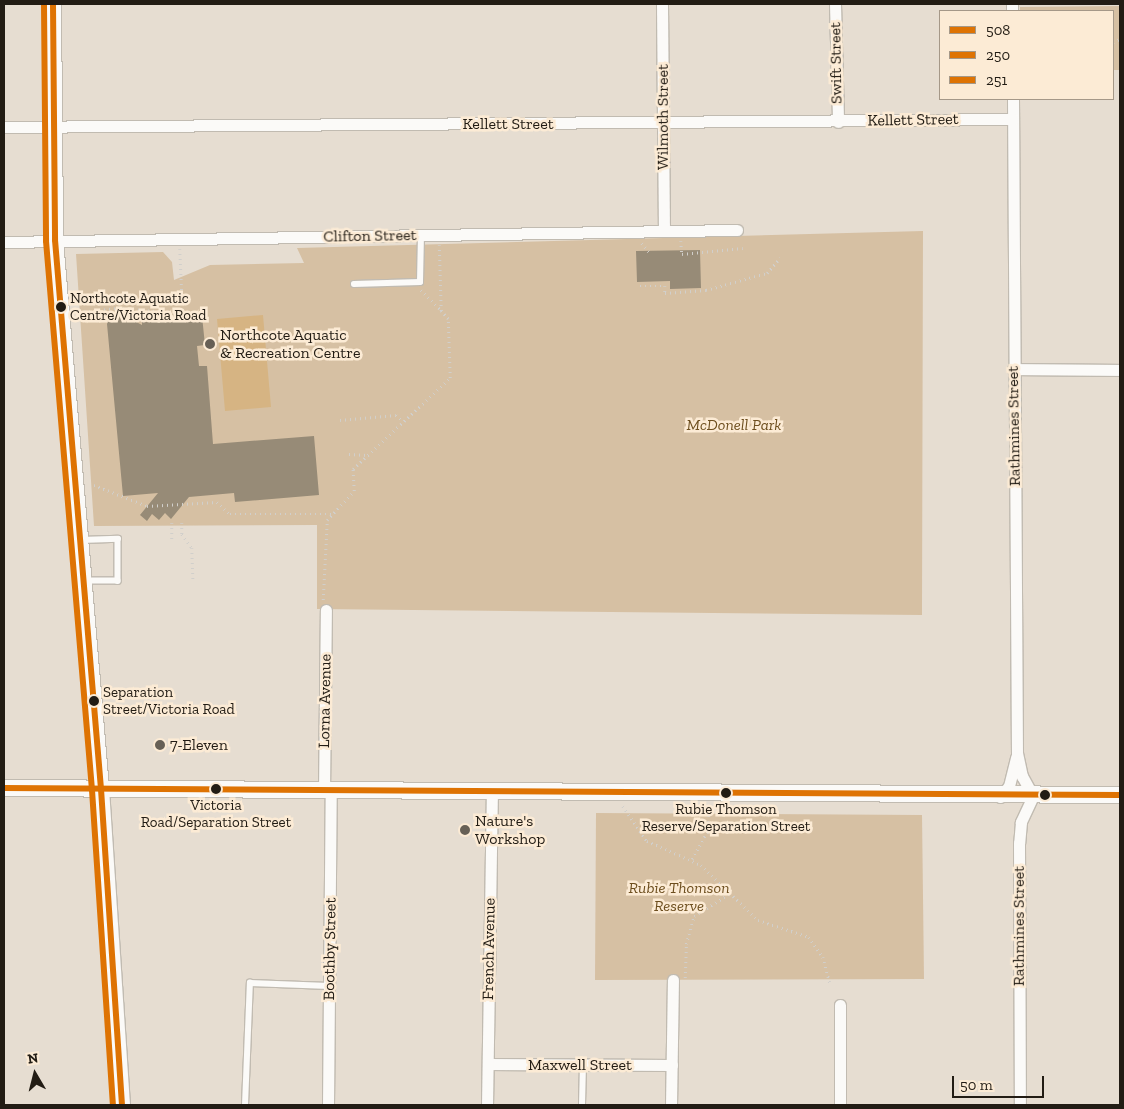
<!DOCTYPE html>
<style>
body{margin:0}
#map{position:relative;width:1124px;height:1109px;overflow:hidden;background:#e6ddd1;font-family:"Zilla Slab",serif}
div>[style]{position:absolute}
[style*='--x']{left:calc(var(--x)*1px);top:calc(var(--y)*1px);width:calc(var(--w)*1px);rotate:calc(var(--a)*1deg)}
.green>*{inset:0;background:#d6c0a3}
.water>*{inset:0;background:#d6b483}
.building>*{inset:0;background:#978b77}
.path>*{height:2.5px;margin-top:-1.25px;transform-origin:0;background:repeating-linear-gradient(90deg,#d1cfcb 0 1px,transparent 0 5px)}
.roads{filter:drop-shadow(1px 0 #c1bbb1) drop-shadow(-1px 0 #c1bbb1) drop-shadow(0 1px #c1bbb1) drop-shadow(0 -1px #c1bbb1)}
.lane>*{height:5.5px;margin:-2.75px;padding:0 2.75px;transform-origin:2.75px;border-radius:2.75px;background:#fbfaf8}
.street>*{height:11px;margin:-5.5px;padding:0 5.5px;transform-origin:5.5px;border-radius:5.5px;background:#fbfaf8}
.secondary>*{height:16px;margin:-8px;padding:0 8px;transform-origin:8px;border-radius:8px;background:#fbfaf8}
.bus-1>*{height:6px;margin:-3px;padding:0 3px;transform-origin:3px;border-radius:3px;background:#de7303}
.bus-2>*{height:6px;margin:-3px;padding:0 3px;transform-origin:3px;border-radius:3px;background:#de7303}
.bus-3>*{height:6px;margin:-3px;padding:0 3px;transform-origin:3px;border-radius:3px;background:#de7303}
.dots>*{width:14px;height:14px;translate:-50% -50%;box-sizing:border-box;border:2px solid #fcebd5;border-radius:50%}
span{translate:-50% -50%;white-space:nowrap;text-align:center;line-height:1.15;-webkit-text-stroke:5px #fcebd5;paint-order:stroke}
.bus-label{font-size:15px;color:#221c14}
.left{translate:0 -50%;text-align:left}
.street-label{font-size:16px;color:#221c14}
.poi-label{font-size:16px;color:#221c14}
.park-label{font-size:16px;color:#6d4e1e;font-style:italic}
.frame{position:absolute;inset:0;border:5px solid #221c14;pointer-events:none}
.legend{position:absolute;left:939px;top:10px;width:175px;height:90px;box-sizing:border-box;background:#fcebd5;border:1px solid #a59888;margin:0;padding:6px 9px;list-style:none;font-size:15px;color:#221c14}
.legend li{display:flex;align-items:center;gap:10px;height:25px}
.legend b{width:25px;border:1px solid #a59888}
.north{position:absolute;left:10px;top:1049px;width:50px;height:50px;-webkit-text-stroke:4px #fcebd5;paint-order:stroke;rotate:352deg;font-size:14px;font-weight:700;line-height:20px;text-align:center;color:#221c14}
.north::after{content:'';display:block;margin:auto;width:18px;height:22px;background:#221c14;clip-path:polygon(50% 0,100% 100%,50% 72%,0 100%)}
.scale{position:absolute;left:952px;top:1076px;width:92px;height:22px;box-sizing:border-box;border:2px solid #221c14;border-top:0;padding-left:6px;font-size:15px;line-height:18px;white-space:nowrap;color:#221c14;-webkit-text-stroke:4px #fcebd5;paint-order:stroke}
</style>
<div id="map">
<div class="green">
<div style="clip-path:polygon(1120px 6px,1120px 70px,1113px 70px,1113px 11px,1020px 11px,1020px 7px)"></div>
<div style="clip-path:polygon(923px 231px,922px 615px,317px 609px,317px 525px,94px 526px,76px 254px,163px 252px,172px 262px,174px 280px,210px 265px,304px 263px,297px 248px)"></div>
<div style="clip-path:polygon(596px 813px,922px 815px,924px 979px,595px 980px)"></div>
</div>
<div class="water">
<div style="clip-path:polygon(263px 315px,271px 407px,225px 411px,217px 319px)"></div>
</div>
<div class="building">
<div style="clip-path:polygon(700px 250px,701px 288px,670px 289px,670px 281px,637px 282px,636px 251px)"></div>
<div style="clip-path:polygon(125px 316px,142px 325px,142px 318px,148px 321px,161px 317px,202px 316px,205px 345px,197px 346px,199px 366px,207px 366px,213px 444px,314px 436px,319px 495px,235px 502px,234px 493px,189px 497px,171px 519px,165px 513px,159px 520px,152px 514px,147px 521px,140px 515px,158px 493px,123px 496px,107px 324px,109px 318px)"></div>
</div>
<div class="path">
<div style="--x:1113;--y:42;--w:8;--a:-23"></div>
<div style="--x:681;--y:241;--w:13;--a:86"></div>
<div style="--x:682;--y:254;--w:61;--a:-5.6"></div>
<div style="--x:642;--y:243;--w:13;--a:51"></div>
<div style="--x:180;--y:249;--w:69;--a:87.5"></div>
<div style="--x:640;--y:286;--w:25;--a:0"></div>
<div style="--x:665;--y:286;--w:7;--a:90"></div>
<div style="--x:665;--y:293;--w:41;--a:-4.2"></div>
<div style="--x:706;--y:290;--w:63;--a:-15.6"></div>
<div style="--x:767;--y:273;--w:20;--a:-49"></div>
<div style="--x:421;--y:290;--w:27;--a:45"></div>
<div style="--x:79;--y:312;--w:39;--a:-6"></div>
<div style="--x:118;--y:308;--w:65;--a:4.4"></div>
<div style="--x:340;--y:420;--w:56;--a:-5.1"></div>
<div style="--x:396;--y:415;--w:9;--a:41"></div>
<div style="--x:349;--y:454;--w:18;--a:3"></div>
<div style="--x:94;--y:485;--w:57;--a:21.6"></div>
<div style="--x:147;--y:506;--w:70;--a:-3.3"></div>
<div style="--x:217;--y:502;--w:18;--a:43"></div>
<div style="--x:230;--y:514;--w:103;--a:0"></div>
<div style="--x:172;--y:523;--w:16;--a:90"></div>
<div style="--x:182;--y:523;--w:11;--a:90"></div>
<div style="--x:182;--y:534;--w:17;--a:54"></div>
<div style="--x:192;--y:548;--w:32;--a:88"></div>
<div style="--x:323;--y:600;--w:80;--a:-87.1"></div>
<div style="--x:327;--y:520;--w:40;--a:-47"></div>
<div style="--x:354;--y:491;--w:22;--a:-93"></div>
<div style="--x:353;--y:469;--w:133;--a:-43.2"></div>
<div style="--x:450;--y:378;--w:59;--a:-91.9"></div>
<div style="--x:448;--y:319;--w:11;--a:-131"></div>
<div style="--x:441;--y:311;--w:66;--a:-91.7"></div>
<div style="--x:623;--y:806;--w:42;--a:55.6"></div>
<div style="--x:647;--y:841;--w:59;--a:24"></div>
<div style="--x:701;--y:865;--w:79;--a:44"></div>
<div style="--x:758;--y:920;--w:54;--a:18.4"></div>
<div style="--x:809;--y:937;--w:24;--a:55"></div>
<div style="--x:823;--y:957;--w:27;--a:75"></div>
<div style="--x:692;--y:859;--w:31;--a:-61"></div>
<div style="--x:707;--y:832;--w:24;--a:-85"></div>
<div style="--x:685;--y:978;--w:34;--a:-88"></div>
<div style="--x:686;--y:944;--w:29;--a:-74"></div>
<div style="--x:694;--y:916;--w:41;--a:-32.2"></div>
</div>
<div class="roads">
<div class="lane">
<div style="--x:354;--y:284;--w:66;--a:-1.7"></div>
<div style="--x:420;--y:282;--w:47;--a:-88.8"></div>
<div style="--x:81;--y:540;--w:37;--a:-2"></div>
<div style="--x:118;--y:539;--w:42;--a:90"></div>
<div style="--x:118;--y:581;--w:32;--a:180"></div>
<div style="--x:245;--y:1105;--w:122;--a:-87.7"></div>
<div style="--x:250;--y:983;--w:79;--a:2.2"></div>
<div style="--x:582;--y:1105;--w:40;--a:-88.6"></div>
</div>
<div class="street">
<div style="--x:662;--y:4;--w:227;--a:89.5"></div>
<div style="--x:835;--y:4;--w:118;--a:88.5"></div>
<div style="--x:1012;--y:4;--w:7;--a:90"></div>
<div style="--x:1013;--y:99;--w:654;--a:89.65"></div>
<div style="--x:1017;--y:753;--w:24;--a:78"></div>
<div style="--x:1022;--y:776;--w:23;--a:61"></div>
<div style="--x:1033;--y:796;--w:29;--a:115"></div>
<div style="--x:1021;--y:822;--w:21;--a:95"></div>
<div style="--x:1019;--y:843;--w:262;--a:89.8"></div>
<div style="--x:4;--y:127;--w:1009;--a:-0.45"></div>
<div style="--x:4;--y:242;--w:733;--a:-0.94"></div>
<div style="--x:1013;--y:369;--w:107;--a:0.5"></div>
<div style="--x:324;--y:792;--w:182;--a:-89.4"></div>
<div style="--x:1000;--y:797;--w:14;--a:-51"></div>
<div style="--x:1009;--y:786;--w:30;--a:-76"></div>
<div style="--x:840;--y:1005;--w:100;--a:90"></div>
<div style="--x:488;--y:1064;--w:184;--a:0.3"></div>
<div style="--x:328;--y:1105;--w:313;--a:-89.5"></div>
<div style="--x:487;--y:1105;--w:313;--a:-89.1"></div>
<div style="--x:671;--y:1105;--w:125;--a:-89.1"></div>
</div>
<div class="secondary">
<div style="--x:53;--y:4;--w:236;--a:89.5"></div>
<div style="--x:55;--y:240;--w:551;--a:85.21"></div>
<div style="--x:101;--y:789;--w:317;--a:86.2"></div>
<div style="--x:4;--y:788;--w:1116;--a:0.36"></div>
</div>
</div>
<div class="bus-1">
<div style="--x:4;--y:788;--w:1116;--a:0.36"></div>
</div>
<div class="bus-2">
<div style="--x:53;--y:4;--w:236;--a:89.5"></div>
<div style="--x:55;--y:240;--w:551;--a:85.21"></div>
<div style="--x:101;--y:789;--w:317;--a:86.2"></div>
</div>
<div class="bus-3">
<div style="--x:44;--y:4;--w:237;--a:89.5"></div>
<div style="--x:46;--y:241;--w:551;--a:85.21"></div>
<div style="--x:92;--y:790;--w:316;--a:86.2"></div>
</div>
<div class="dots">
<div style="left:61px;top:307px;background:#221c14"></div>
<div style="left:210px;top:344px;background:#676056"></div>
<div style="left:94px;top:701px;background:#221c14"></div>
<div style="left:160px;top:745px;background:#676056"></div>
<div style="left:216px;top:789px;background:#221c14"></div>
<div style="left:726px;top:793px;background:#221c14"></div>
<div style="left:1045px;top:795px;background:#221c14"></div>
<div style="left:465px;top:830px;background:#676056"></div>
</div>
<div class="bus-label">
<span class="left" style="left:70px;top:307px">Northcote Aquatic<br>Centre/Victoria Road</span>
<span class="left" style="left:103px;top:701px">Separation<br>Street/Victoria Road</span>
<span style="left:216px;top:814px">Victoria<br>Road/Separation Street</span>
<span style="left:726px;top:818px">Rubie Thomson<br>Reserve/Separation Street</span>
</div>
<div class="street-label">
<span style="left:836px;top:63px;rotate:-91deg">Swift Street</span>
<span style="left:663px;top:117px;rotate:-90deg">Wilmoth Street</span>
<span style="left:913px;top:120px;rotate:-1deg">Kellett Street</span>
<span style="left:508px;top:124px">Kellett Street</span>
<span style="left:370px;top:236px;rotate:-1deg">Clifton Street</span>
<span style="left:1014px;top:426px;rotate:-91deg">Rathmines Street</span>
<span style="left:325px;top:701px;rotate:-89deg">Lorna Avenue</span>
<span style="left:1019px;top:926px;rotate:-90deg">Rathmines Street</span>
<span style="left:330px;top:949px;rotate:-89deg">Boothby Street</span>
<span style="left:489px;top:949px;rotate:-89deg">French Avenue</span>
<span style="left:580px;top:1065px">Maxwell Street</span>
</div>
<div class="poi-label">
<span class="left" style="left:220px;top:344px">Northcote Aquatic<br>&amp; Recreation Centre</span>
<span class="left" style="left:170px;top:745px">7-Eleven</span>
<span class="left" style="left:475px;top:830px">Nature's<br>Workshop</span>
</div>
<div class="park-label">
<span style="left:734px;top:425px">McDonell Park</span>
<span style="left:679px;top:897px">Rubie Thomson<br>Reserve</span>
</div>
<div class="frame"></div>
<ul class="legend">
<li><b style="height:6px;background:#de7303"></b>508</li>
<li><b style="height:6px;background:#de7303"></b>250</li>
<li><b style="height:6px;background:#de7303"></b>251</li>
</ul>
<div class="north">N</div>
<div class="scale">50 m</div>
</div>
